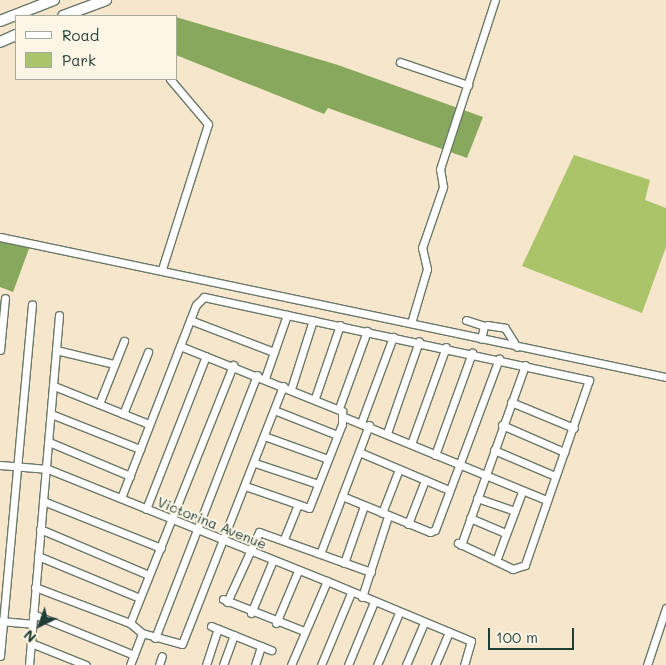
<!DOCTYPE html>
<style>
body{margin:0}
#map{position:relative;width:666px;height:665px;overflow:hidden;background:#f6e6cc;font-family:Mali,sans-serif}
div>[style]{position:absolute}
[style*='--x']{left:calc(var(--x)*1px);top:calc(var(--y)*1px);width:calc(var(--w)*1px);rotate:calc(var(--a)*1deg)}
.green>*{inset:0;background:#abc369}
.forest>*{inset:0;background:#88a95d}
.roads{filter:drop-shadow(1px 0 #6a7869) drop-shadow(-1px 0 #6a7869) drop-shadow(0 1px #6a7869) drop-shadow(0 -1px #6a7869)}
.minor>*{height:7px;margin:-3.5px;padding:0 3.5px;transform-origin:3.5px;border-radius:3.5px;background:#fff}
.highway>*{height:10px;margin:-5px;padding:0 5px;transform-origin:5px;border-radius:5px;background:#fff}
span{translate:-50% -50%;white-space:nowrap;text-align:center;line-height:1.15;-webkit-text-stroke:4px #fcf5e5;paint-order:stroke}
.street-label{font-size:14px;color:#1f3d34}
.legend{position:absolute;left:15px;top:15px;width:162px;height:65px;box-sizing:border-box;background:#fcf5e5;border:1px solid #a4ab9e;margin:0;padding:6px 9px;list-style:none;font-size:15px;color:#1f3d34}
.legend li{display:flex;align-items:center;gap:10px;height:25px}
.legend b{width:25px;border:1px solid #a4ab9e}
.north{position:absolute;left:15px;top:600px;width:50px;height:50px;-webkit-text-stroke:4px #fcf5e5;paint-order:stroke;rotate:222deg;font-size:14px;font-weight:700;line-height:20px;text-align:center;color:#1f3d34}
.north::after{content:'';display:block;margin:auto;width:18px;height:22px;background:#1f3d34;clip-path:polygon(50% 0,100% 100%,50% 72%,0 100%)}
.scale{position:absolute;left:488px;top:628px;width:86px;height:22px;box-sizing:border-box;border:2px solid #1f3d34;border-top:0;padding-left:6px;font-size:15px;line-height:18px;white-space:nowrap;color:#1f3d34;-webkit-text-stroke:4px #fcf5e5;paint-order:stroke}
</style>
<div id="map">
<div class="green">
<div style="clip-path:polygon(574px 155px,650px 180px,645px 200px,666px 208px,666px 247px,642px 313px,522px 266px)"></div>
</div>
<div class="forest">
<div style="clip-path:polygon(176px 17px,338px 65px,483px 117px,467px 158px,328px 108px,324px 114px,176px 55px)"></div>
<div style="clip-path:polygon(0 240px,30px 246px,13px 292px,0 287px)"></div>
</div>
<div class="roads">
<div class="minor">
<div style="--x:400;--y:62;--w:72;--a:18.7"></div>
<div style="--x:0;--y:237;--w:681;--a:11.87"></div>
<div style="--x:162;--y:269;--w:152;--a:-72.4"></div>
<div style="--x:208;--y:124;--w:59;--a:-130.2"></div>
<div style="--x:190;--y:320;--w:90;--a:20.9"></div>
<div style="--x:466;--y:320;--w:19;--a:18"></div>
<div style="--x:484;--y:326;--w:13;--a:103"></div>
<div style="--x:411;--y:323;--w:56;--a:-73.5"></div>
<div style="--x:427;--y:269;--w:22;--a:-103"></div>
<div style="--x:422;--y:248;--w:65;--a:-71"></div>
<div style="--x:443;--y:187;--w:18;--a:-99"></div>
<div style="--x:440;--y:169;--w:178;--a:-72"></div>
<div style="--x:487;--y:325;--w:18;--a:9"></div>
<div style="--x:505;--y:328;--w:22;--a:58"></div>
<div style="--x:180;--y:346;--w:175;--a:21.9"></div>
<div style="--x:342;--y:411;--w:13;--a:90"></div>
<div style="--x:342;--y:424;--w:90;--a:111.4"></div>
<div style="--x:309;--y:508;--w:68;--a:-161"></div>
<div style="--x:0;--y:350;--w:52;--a:-84.5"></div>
<div style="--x:56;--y:350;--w:60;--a:13.6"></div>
<div style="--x:265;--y:378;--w:67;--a:-70.8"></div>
<div style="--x:54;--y:386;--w:102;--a:21.8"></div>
<div style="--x:291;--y:389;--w:72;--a:-72.3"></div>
<div style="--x:315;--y:398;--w:77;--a:-71.1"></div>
<div style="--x:511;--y:402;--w:68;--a:22.4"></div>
<div style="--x:99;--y:404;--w:68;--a:-68.4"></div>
<div style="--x:339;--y:408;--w:82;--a:-70"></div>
<div style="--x:274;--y:410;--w:68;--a:21.6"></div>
<div style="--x:51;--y:414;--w:96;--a:21.5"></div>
<div style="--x:123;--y:414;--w:67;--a:-68"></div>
<div style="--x:344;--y:417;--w:218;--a:22.3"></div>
<div style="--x:361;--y:423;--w:92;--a:-69.6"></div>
<div style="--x:502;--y:425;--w:68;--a:23.5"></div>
<div style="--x:387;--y:433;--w:97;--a:-70.8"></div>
<div style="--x:264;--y:436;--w:68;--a:19.8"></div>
<div style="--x:49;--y:442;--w:88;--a:22.8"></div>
<div style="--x:411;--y:444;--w:103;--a:-70.2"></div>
<div style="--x:494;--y:450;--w:66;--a:23.1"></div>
<div style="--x:359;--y:452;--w:98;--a:22.9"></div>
<div style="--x:435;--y:455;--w:109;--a:-70.1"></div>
<div style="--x:255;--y:463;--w:66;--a:18.4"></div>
<div style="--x:0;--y:465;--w:48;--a:4.8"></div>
<div style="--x:48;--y:469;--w:301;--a:21.9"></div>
<div style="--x:327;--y:581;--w:91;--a:113.2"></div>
<div style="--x:342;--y:496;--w:95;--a:22.2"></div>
<div style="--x:430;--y:532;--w:5;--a:-22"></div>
<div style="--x:435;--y:530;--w:183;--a:-69.5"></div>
<div style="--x:121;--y:498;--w:207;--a:-68.8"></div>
<div style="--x:196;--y:305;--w:11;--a:-45"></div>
<div style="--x:204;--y:297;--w:394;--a:12.2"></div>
<div style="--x:589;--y:380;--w:196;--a:109.1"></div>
<div style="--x:525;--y:565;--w:13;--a:162"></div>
<div style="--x:513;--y:569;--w:61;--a:-154.7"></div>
<div style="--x:477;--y:498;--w:40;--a:18.9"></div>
<div style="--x:43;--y:501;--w:127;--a:21.7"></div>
<div style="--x:146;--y:509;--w:164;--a:-68.6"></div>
<div style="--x:382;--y:513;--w:47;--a:-68.9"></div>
<div style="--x:470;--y:518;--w:39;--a:23"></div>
<div style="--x:408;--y:524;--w:47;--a:-68.9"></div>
<div style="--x:40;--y:529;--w:118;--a:22.9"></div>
<div style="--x:284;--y:539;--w:35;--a:-68"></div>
<div style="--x:461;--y:545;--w:191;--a:-70.4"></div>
<div style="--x:320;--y:554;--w:138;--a:-69.2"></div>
<div style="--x:38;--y:556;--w:110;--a:22.4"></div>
<div style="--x:496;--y:561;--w:74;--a:-69.4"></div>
<div style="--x:344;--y:563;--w:60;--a:-70.7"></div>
<div style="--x:327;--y:581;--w:156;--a:22.6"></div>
<div style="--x:471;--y:641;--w:25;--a:106"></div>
<div style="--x:35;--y:587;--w:102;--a:20.8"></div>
<div style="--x:130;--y:623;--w:16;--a:40"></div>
<div style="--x:142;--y:633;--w:41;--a:15.4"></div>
<div style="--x:182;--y:644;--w:277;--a:-68.6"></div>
<div style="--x:362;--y:597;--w:85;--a:-72.2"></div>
<div style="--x:223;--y:599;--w:87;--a:21.6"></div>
<div style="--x:227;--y:602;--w:77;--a:-65.4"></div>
<div style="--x:259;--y:532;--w:119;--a:19.7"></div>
<div style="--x:251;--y:613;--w:57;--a:-67.5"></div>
<div style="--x:33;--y:614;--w:109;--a:22.1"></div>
<div style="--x:0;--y:621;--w:32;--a:5"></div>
<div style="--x:130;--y:623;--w:278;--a:-68.2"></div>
<div style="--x:276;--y:623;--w:56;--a:-67.1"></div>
<div style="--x:211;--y:626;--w:65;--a:21.8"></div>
<div style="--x:155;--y:638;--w:282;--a:-68.8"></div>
<div style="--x:31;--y:643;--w:59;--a:21.8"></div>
<div style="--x:0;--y:656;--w:353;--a:-84.8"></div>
<div style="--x:29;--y:665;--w:351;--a:-85.1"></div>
<div style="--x:130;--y:665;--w:34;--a:-69"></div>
<div style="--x:159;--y:665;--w:9;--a:-72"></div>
<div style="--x:206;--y:665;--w:38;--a:-72"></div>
<div style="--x:223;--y:665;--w:32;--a:-70"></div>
<div style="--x:255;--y:665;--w:20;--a:-72"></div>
<div style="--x:321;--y:665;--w:78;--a:-67.4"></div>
<div style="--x:348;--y:665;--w:68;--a:-67.6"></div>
<div style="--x:377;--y:665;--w:56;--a:-67.1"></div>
<div style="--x:406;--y:665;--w:46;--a:-66.8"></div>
<div style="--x:435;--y:665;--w:36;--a:-67"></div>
<div style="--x:647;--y:665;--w:60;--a:-71.6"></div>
</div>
<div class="highway">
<div style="--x:63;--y:16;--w:46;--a:-20.4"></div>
<div style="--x:0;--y:21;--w:58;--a:-21.3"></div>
<div style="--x:0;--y:42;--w:17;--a:-24"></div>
</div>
</div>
<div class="street-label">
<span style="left:212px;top:523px;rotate:22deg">Victorina Avenue</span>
</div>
<ul class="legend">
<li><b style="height:6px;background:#fff"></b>Road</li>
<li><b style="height:14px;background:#abc369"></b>Park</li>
</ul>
<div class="north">N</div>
<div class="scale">100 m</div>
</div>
